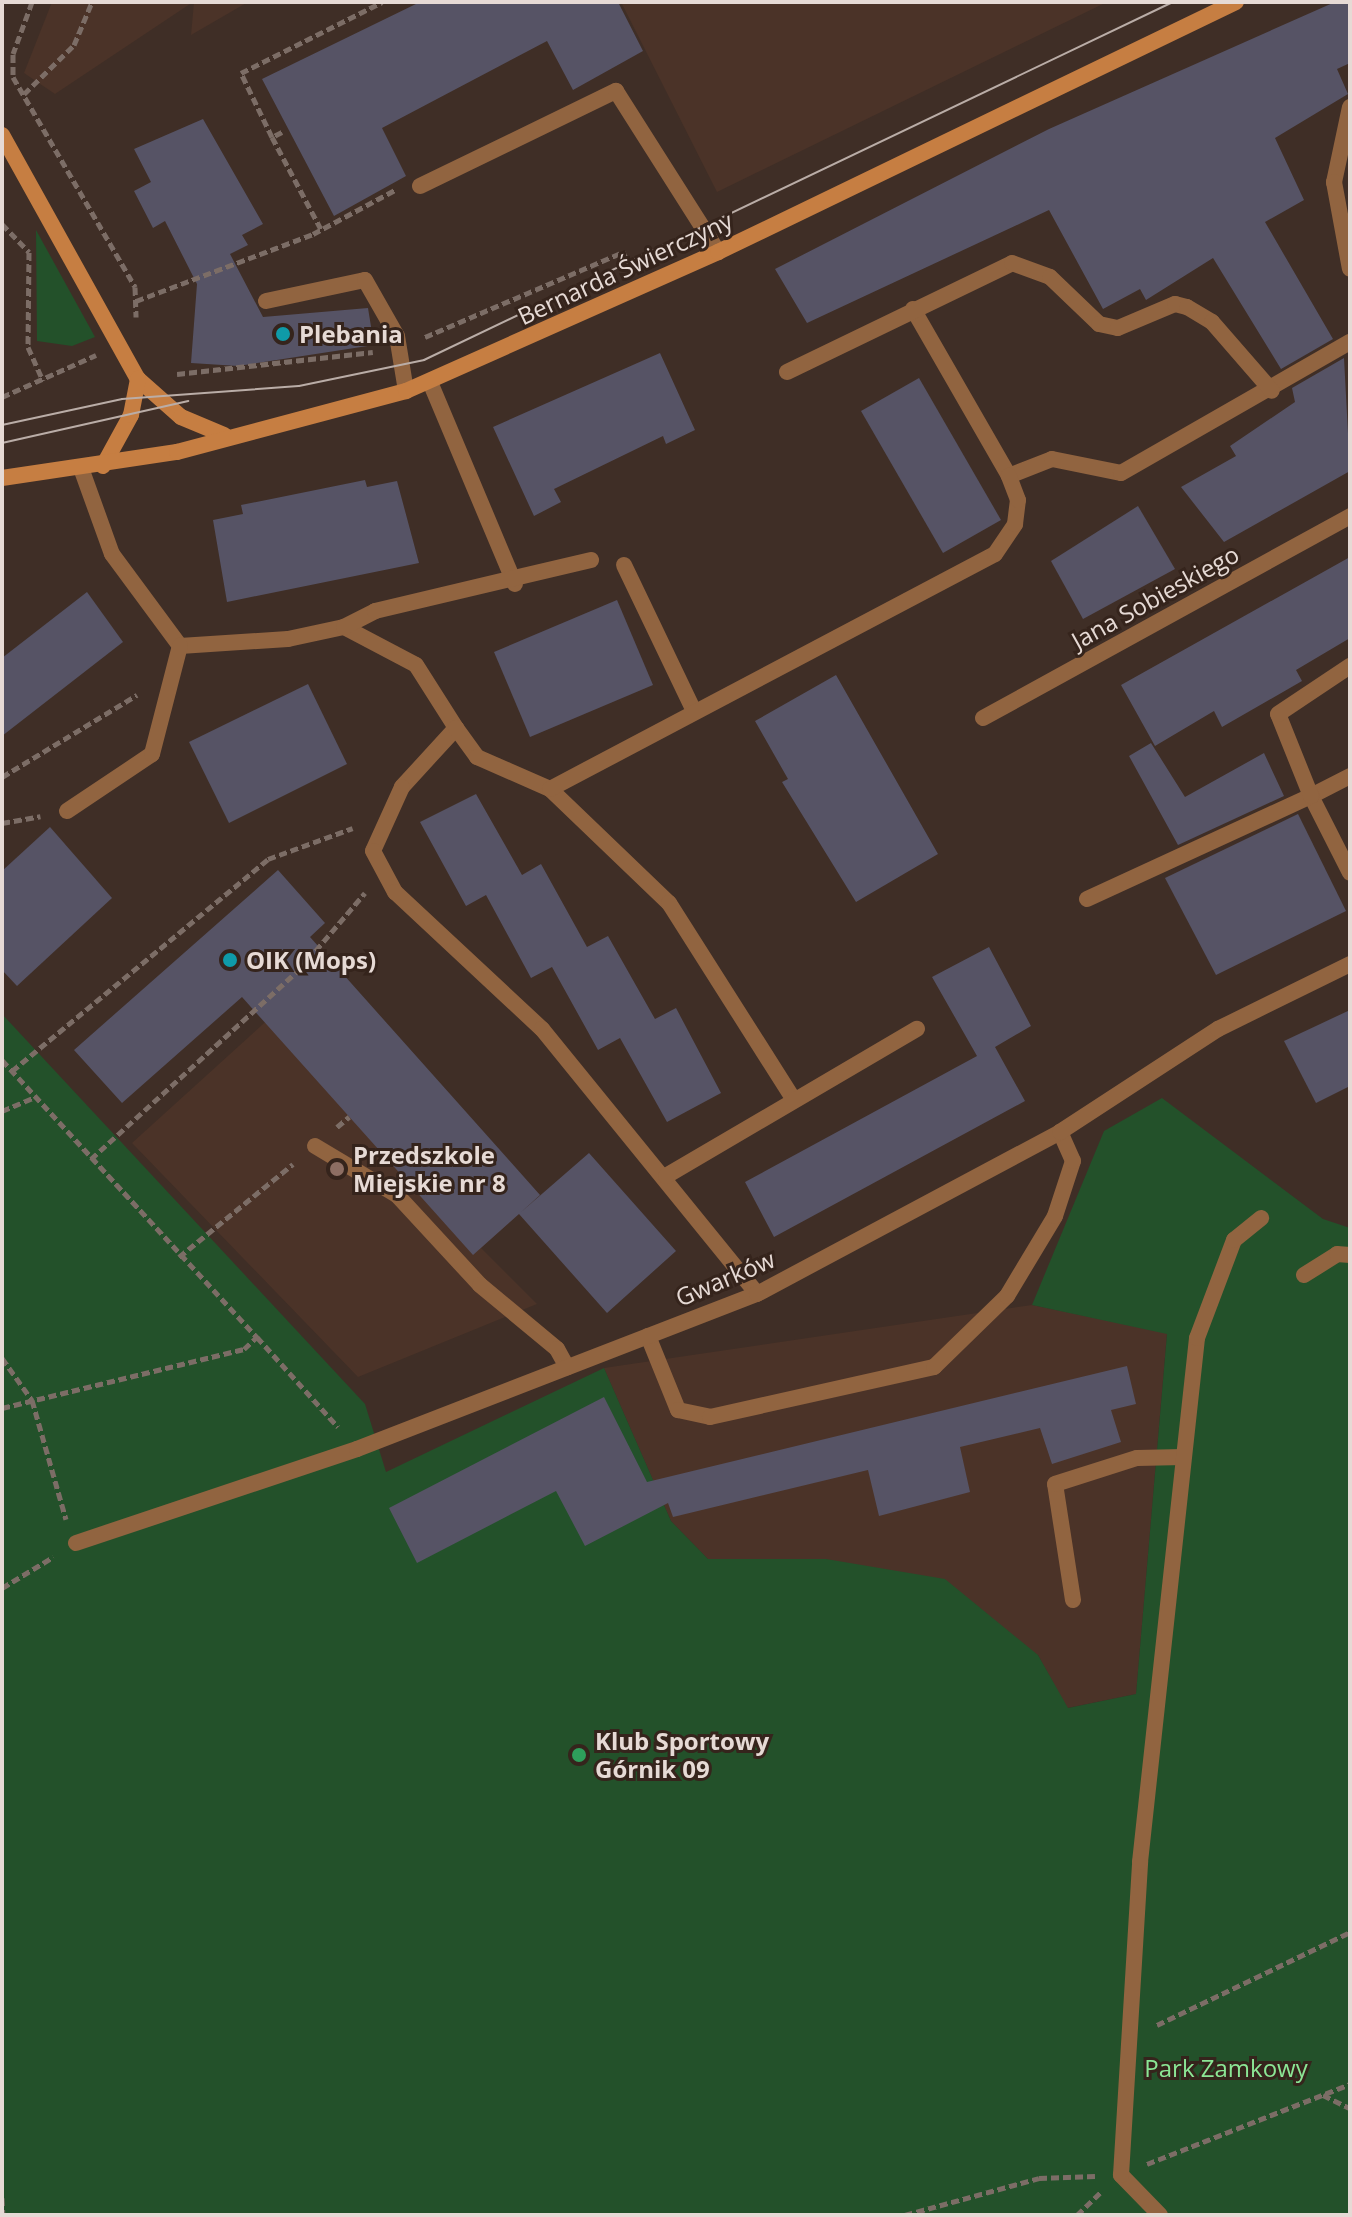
<!DOCTYPE html>
<meta charset="utf-8">
<style>
body{margin:0}
#map{position:relative;width:1352px;height:2217px;overflow:hidden;background:#3f2e26;font-family:"Open Sans",sans-serif}
div>[style]{position:absolute}
[style*='--x']{left:calc(var(--x)*1px);top:calc(var(--y)*1px);width:calc(var(--w)*1px);rotate:calc(var(--a)*1deg)}
.built>*{inset:0;background:#4b3328}
.green>*{inset:0;background:#23512a}
.building>*{inset:0;background:#565365}
.path>*{height:5px;margin-top:-2.5px;transform-origin:0;background:repeating-linear-gradient(90deg,#7c6d66 0 8px,transparent 0 12px)}
.lane>*{height:16px;margin:-8px;padding:0 8px;transform-origin:8px;border-radius:8px;background:#916440}
.street>*{height:16px;margin:-8px;padding:0 8px;transform-origin:8px;border-radius:8px;background:#916440}
.secondary>*{height:16px;margin:-8px;padding:0 8px;transform-origin:8px;border-radius:8px;background:#c67e42}
.tram>*{height:2px;margin:-1px;padding:0 1px;transform-origin:1px;border-radius:1px;background:#baada7}
.dots>*{width:22px;height:22px;translate:-50% -50%;box-sizing:border-box;border:4px solid #35241c;border-radius:50%}
span{translate:-50% -50%;white-space:nowrap;text-align:center;line-height:1.15;-webkit-text-stroke:6px #35241c;paint-order:stroke}
.street-label{font-size:24px;color:#e6dad5}
.poi-label{font-size:24px;color:#e6dad5;font-weight:700}
.left{translate:0 -50%;text-align:left}
.park-label{font-size:24px;color:#8be695}
.frame{position:absolute;inset:0;border:4px solid #e6dad5;pointer-events:none}
</style>
<div id="map">
<div class="built">
<div style="clip-path:polygon(52px 2px,193px 2px,55px 94px,24px 73px)"></div>
<div style="clip-path:polygon(194px 2px,248px 2px,191px 35px)"></div>
<div style="clip-path:polygon(621px 2px,1107px 2px,717px 192px)"></div>
<div style="clip-path:polygon(328px 965px,540px 1195px,481px 1248px,537px 1304px,358px 1377px,132px 1143px)"></div>
<div style="clip-path:polygon(1032px 1305px,1167px 1333px,1136px 1694px,1067px 1708px,1038px 1655px,826px 1559px,708px 1559px,671px 1521px,604px 1368px)"></div>
</div>
<div class="green">
<div style="clip-path:polygon(36px 230px,95px 337px,72px 346px,37px 341px)"></div>
<div style="clip-path:polygon(2px 1014px,365px 1404px,386px 1472px,604px 1368px,671px 1521px,708px 1559px,826px 1559px,945px 1579px,1038px 1655px,1068px 1708px,1136px 1694px,1167px 1334px,1032px 1305px,1104px 1131px,1162px 1098px,1323px 1219px,1350px 1228px,1350px 2215px,2px 2215px)"></div>
</div>
<div class="building">
<div style="clip-path:polygon(420px 2px,618px 2px,643px 51px,573px 90px,547px 41px,382px 128px,406px 176px,334px 216px,262px 79px)"></div>
<div style="clip-path:polygon(1335px 2px,1350px 2px,1350px 63px,1337px 69px,1348px 94px,1275px 138px,1304px 200px,1265px 222px,1333px 339px,1281px 369px,1213px 258px,1146px 300px,1140px 289px,1103px 309px,1049px 210px,807px 323px,775px 269px,1049px 129px)"></div>
<div style="clip-path:polygon(203px 119px,263px 224px,242px 235px,248px 245px,230px 254px,263px 317px,368px 308px,374px 345px,238px 366px,191px 363px,197px 284px,165px 221px,153px 228px,134px 191px,151px 182px,134px 149px)"></div>
<div style="clip-path:polygon(660px 353px,695px 430px,666px 444px,663px 436px,554px 489px,561px 502px,534px 516px,493px 427px)"></div>
<div style="clip-path:polygon(1344px 358px,1350px 471px,1224px 542px,1181px 487px,1236px 456px,1230px 446px,1295px 402px,1292px 388px)"></div>
<div style="clip-path:polygon(919px 378px,1001px 520px,943px 553px,861px 411px)"></div>
<div style="clip-path:polygon(365px 480px,367px 487px,397px 481px,419px 563px,227px 602px,213px 520px,243px 514px,241px 505px)"></div>
<div style="clip-path:polygon(1138px 506px,1175px 569px,1083px 619px,1051px 561px)"></div>
<div style="clip-path:polygon(1350px 557px,1350px 638px,1296px 670px,1302px 681px,1222px 727px,1214px 711px,1155px 746px,1121px 685px)"></div>
<div style="clip-path:polygon(87px 592px,123px 642px,2px 736px,2px 658px)"></div>
<div style="clip-path:polygon(617px 600px,653px 685px,530px 737px,494px 652px)"></div>
<div style="clip-path:polygon(836px 675px,938px 854px,856px 902px,782px 782px,788px 779px,755px 721px)"></div>
<div style="clip-path:polygon(308px 684px,347px 764px,229px 823px,189px 742px)"></div>
<div style="clip-path:polygon(1151px 743px,1185px 797px,1264px 753px,1284px 796px,1178px 845px,1129px 756px)"></div>
<div style="clip-path:polygon(476px 794px,522px 875px,541px 864px,587px 947px,608px 936px,655px 1019px,676px 1008px,721px 1093px,667px 1122px,620px 1038px,598px 1050px,552px 967px,531px 978px,486px 895px,466px 906px,420px 822px)"></div>
<div style="clip-path:polygon(1298px 814px,1346px 911px,1216px 975px,1165px 878px)"></div>
<div style="clip-path:polygon(50px 827px,112px 898px,17px 986px,2px 970px,2px 871px)"></div>
<div style="clip-path:polygon(278px 870px,325px 923px,310px 937px,540px 1195px,520px 1213px,589px 1153px,676px 1251px,607px 1313px,519px 1214px,473px 1255px,242px 997px,122px 1103px,74px 1050px)"></div>
<div style="clip-path:polygon(989px 947px,1031px 1026px,995px 1047px,1025px 1101px,774px 1237px,745px 1182px,977px 1056px,932px 977px)"></div>
<div style="clip-path:polygon(1350px 1010px,1350px 1086px,1316px 1103px,1284px 1041px)"></div>
<div style="clip-path:polygon(1127px 1366px,1136px 1404px,1111px 1410px,1121px 1442px,1052px 1464px,1040px 1428px,960px 1447px,970px 1492px,879px 1516px,868px 1470px,673px 1517px,668px 1503px,585px 1546px,556px 1491px,417px 1563px,389px 1508px,604px 1397px,647px 1482px)"></div>
</div>
<div class="path">
<div style="--x:32;--y:2;--w:55;--a:110.1"></div>
<div style="--x:13;--y:54;--w:23;--a:90"></div>
<div style="--x:13;--y:77;--w:243;--a:59.8"></div>
<div style="--x:135;--y:287;--w:30;--a:88"></div>
<div style="--x:24;--y:94;--w:70;--a:-44.4"></div>
<div style="--x:74;--y:45;--w:47;--a:-67.3"></div>
<div style="--x:282;--y:132;--w:11;--a:153"></div>
<div style="--x:272;--y:137;--w:104;--a:62"></div>
<div style="--x:272;--y:137;--w:71;--a:-115.8"></div>
<div style="--x:241;--y:73;--w:158;--a:-26.7"></div>
<div style="--x:2;--y:224;--w:39;--a:46"></div>
<div style="--x:29;--y:252;--w:95;--a:90.6"></div>
<div style="--x:28;--y:347;--w:37;--a:66"></div>
<div style="--x:136;--y:301;--w:189;--a:-20.7"></div>
<div style="--x:313;--y:234;--w:93;--a:-28.2"></div>
<div style="--x:425;--y:337;--w:215;--a:-23.2"></div>
<div style="--x:623;--y:252;--w:13;--a:63"></div>
<div style="--x:177;--y:374;--w:197;--a:-6.4"></div>
<div style="--x:2;--y:397;--w:103;--a:-24.1"></div>
<div style="--x:2;--y:777;--w:158;--a:-31.3"></div>
<div style="--x:2;--y:823;--w:39;--a:-10"></div>
<div style="--x:2;--y:1060;--w:377;--a:47.4"></div>
<div style="--x:12;--y:1071;--w:332;--a:-39.6"></div>
<div style="--x:268;--y:859;--w:90;--a:-20"></div>
<div style="--x:2;--y:1111;--w:36;--a:-23"></div>
<div style="--x:337;--y:1127;--w:16;--a:-40"></div>
<div style="--x:91;--y:1159;--w:282;--a:-42.3"></div>
<div style="--x:300;--y:969;--w:100;--a:-49.5"></div>
<div style="--x:179;--y:1257;--w:147;--a:-39.2"></div>
<div style="--x:2;--y:1358;--w:52;--a:54.5"></div>
<div style="--x:32;--y:1400;--w:124;--a:74.1"></div>
<div style="--x:2;--y:1408;--w:249;--a:-13.7"></div>
<div style="--x:244;--y:1349;--w:18;--a:-43"></div>
<div style="--x:257;--y:1337;--w:121;--a:48"></div>
<div style="--x:2;--y:1588;--w:60;--a:-31.3"></div>
<div style="--x:1157;--y:2025;--w:214;--a:-25.7"></div>
<div style="--x:1323;--y:2095;--w:30;--a:26"></div>
<div style="--x:1147;--y:2164;--w:218;--a:-21.5"></div>
<div style="--x:2;--y:2198;--w:17;--a:87"></div>
<div style="--x:905;--y:2215;--w:139;--a:-15.4"></div>
<div style="--x:1039;--y:2178;--w:56;--a:-2"></div>
<div style="--x:1077;--y:2215;--w:35;--a:-44"></div>
</div>
<div class="lane">
<div style="--x:1350;--y:107;--w:77;--a:102"></div>
<div style="--x:1334;--y:182;--w:88;--a:79.6"></div>
<div style="--x:420;--y:186;--w:218;--a:-25.9"></div>
<div style="--x:616;--y:91;--w:191;--a:57.6"></div>
<div style="--x:266;--y:301;--w:101;--a:-12"></div>
<div style="--x:365;--y:280;--w:64;--a:60.3"></div>
<div style="--x:397;--y:336;--w:56;--a:80.7"></div>
<div style="--x:913;--y:309;--w:193;--a:60.1"></div>
<div style="--x:1009;--y:476;--w:46;--a:-21.6"></div>
<div style="--x:1052;--y:459;--w:70;--a:11.5"></div>
<div style="--x:1121;--y:473;--w:264;--a:-29.8"></div>
<div style="--x:787;--y:372;--w:250;--a:-25.8"></div>
<div style="--x:1012;--y:263;--w:40;--a:20.2"></div>
<div style="--x:1050;--y:277;--w:68;--a:43.8"></div>
<div style="--x:1099;--y:324;--w:19;--a:12"></div>
<div style="--x:1118;--y:328;--w:62;--a:-22.8"></div>
<div style="--x:1175;--y:304;--w:12;--a:14"></div>
<div style="--x:1187;--y:307;--w:29;--a:31"></div>
<div style="--x:1212;--y:322;--w:91;--a:49"></div>
<div style="--x:430;--y:382;--w:219;--a:67.2"></div>
<div style="--x:81;--y:468;--w:91;--a:70.2"></div>
<div style="--x:112;--y:554;--w:114;--a:53.5"></div>
<div style="--x:180;--y:646;--w:108;--a:-3.7"></div>
<div style="--x:288;--y:639;--w:57;--a:-12.1"></div>
<div style="--x:344;--y:627;--w:81;--a:27.8"></div>
<div style="--x:416;--y:665;--w:75;--a:57.6"></div>
<div style="--x:456;--y:728;--w:80;--a:132.5"></div>
<div style="--x:402;--y:787;--w:70;--a:114.4"></div>
<div style="--x:373;--y:851;--w:47;--a:61.8"></div>
<div style="--x:395;--y:892;--w:201;--a:43"></div>
<div style="--x:542;--y:1029;--w:341;--a:50.9"></div>
<div style="--x:624;--y:565;--w:162;--a:64.4"></div>
<div style="--x:344;--y:627;--w:35;--a:-27"></div>
<div style="--x:375;--y:611;--w:222;--a:-13.3"></div>
<div style="--x:456;--y:728;--w:36;--a:54"></div>
<div style="--x:477;--y:757;--w:80;--a:23.7"></div>
<div style="--x:550;--y:789;--w:165;--a:43.8"></div>
<div style="--x:669;--y:903;--w:233;--a:57.6"></div>
<div style="--x:1350;--y:776;--w:44;--a:152.9"></div>
<div style="--x:1311;--y:796;--w:86;--a:63.1"></div>
<div style="--x:550;--y:789;--w:503;--a:-27.84"></div>
<div style="--x:995;--y:554;--w:36;--a:-56"></div>
<div style="--x:1015;--y:524;--w:24;--a:-83"></div>
<div style="--x:1018;--y:500;--w:26;--a:-111"></div>
<div style="--x:67;--y:811;--w:102;--a:-33.8"></div>
<div style="--x:152;--y:754;--w:112;--a:-75.5"></div>
<div style="--x:1087;--y:899;--w:247;--a:-24.7"></div>
<div style="--x:1311;--y:796;--w:88;--a:-111.9"></div>
<div style="--x:1278;--y:714;--w:87;--a:-33.7"></div>
<div style="--x:315;--y:1146;--w:96;--a:30.9"></div>
<div style="--x:397;--y:1195;--w:122;--a:47.3"></div>
<div style="--x:480;--y:1285;--w:100;--a:39.7"></div>
<div style="--x:557;--y:1349;--w:21;--a:61"></div>
<div style="--x:666;--y:1176;--w:291;--a:-30.4"></div>
<div style="--x:1304;--y:1275;--w:39;--a:-32"></div>
<div style="--x:1337;--y:1254;--w:13;--a:4"></div>
<div style="--x:648;--y:1336;--w:80;--a:67.9"></div>
<div style="--x:678;--y:1410;--w:33;--a:12"></div>
<div style="--x:710;--y:1417;--w:230;--a:-12.6"></div>
<div style="--x:934;--y:1367;--w:102;--a:-44.2"></div>
<div style="--x:1007;--y:1296;--w:93;--a:-59"></div>
<div style="--x:1055;--y:1216;--w:58;--a:-71.9"></div>
<div style="--x:1073;--y:1161;--w:32;--a:-114"></div>
<div style="--x:1073;--y:1600;--w:117;--a:-98.8"></div>
<div style="--x:1055;--y:1484;--w:86;--a:-17.6"></div>
<div style="--x:1137;--y:1458;--w:46;--a:-1.2"></div>
<div style="--x:1160;--y:2215;--w:56;--a:-134.3"></div>
<div style="--x:1121;--y:2175;--w:314;--a:-86.5"></div>
<div style="--x:1140;--y:1862;--w:527;--a:-83.79"></div>
<div style="--x:1197;--y:1338;--w:105;--a:-69.3"></div>
<div style="--x:1234;--y:1240;--w:35;--a:-39"></div>
</div>
<div class="street">
<div style="--x:983;--y:718;--w:419;--a:-28.8"></div>
<div style="--x:76;--y:1543;--w:296;--a:-18.5"></div>
<div style="--x:357;--y:1449;--w:429;--a:-21.2"></div>
<div style="--x:757;--y:1294;--w:344;--a:-28.1"></div>
<div style="--x:1060;--y:1132;--w:189;--a:-33.1"></div>
<div style="--x:1218;--y:1029;--w:147;--a:-26.2"></div>
</div>
<div class="secondary">
<div style="--x:2;--y:135;--w:279;--a:60.9"></div>
<div style="--x:138;--y:379;--w:57;--a:41.5"></div>
<div style="--x:181;--y:417;--w:47;--a:22.7"></div>
<div style="--x:103;--y:466;--w:58;--a:-61.2"></div>
<div style="--x:131;--y:415;--w:37;--a:-79"></div>
<div style="--x:2;--y:478;--w:177;--a:-8.5"></div>
<div style="--x:177;--y:452;--w:237;--a:-14.9"></div>
<div style="--x:406;--y:391;--w:342;--a:-24"></div>
<div style="--x:718;--y:252;--w:575;--a:-25.76"></div>
</div>
<div class="tram">
<div style="--x:2;--y:425;--w:123;--a:-12.2"></div>
<div style="--x:122;--y:399;--w:177;--a:-4.2"></div>
<div style="--x:299;--y:386;--w:128;--a:-11.7"></div>
<div style="--x:424;--y:360;--w:830;--a:-25.55"></div>
<div style="--x:2;--y:443;--w:191;--a:-12.7"></div>
</div>
<div class="dots">
<div style="left:283px;top:334px;background:#0f9aa8"></div>
<div style="left:230px;top:960px;background:#0f9aa8"></div>
<div style="left:337px;top:1169px;background:#8d6e63"></div>
<div style="left:579px;top:1755px;background:#2e9e5b"></div>
</div>
<div class="street-label">
<span style="left:625px;top:268px;rotate:-25deg">Bernarda Świerczyny</span>
<span style="left:1155px;top:597px;rotate:-29deg">Jana Sobieskiego</span>
<span style="left:725px;top:1278px;rotate:-23deg">Gwarków</span>
</div>
<div class="poi-label">
<span class="left" style="left:299px;top:334px">Plebania</span>
<span class="left" style="left:246px;top:960px">OIK (Mops)</span>
<span class="left" style="left:353px;top:1169px">Przedszkole<br>Miejskie nr 8</span>
<span class="left" style="left:595px;top:1755px">Klub Sportowy<br>Górnik 09</span>
</div>
<div class="park-label">
<span style="left:1226px;top:2068px">Park Zamkowy</span>
</div>
<div class="frame"></div>
</div>
